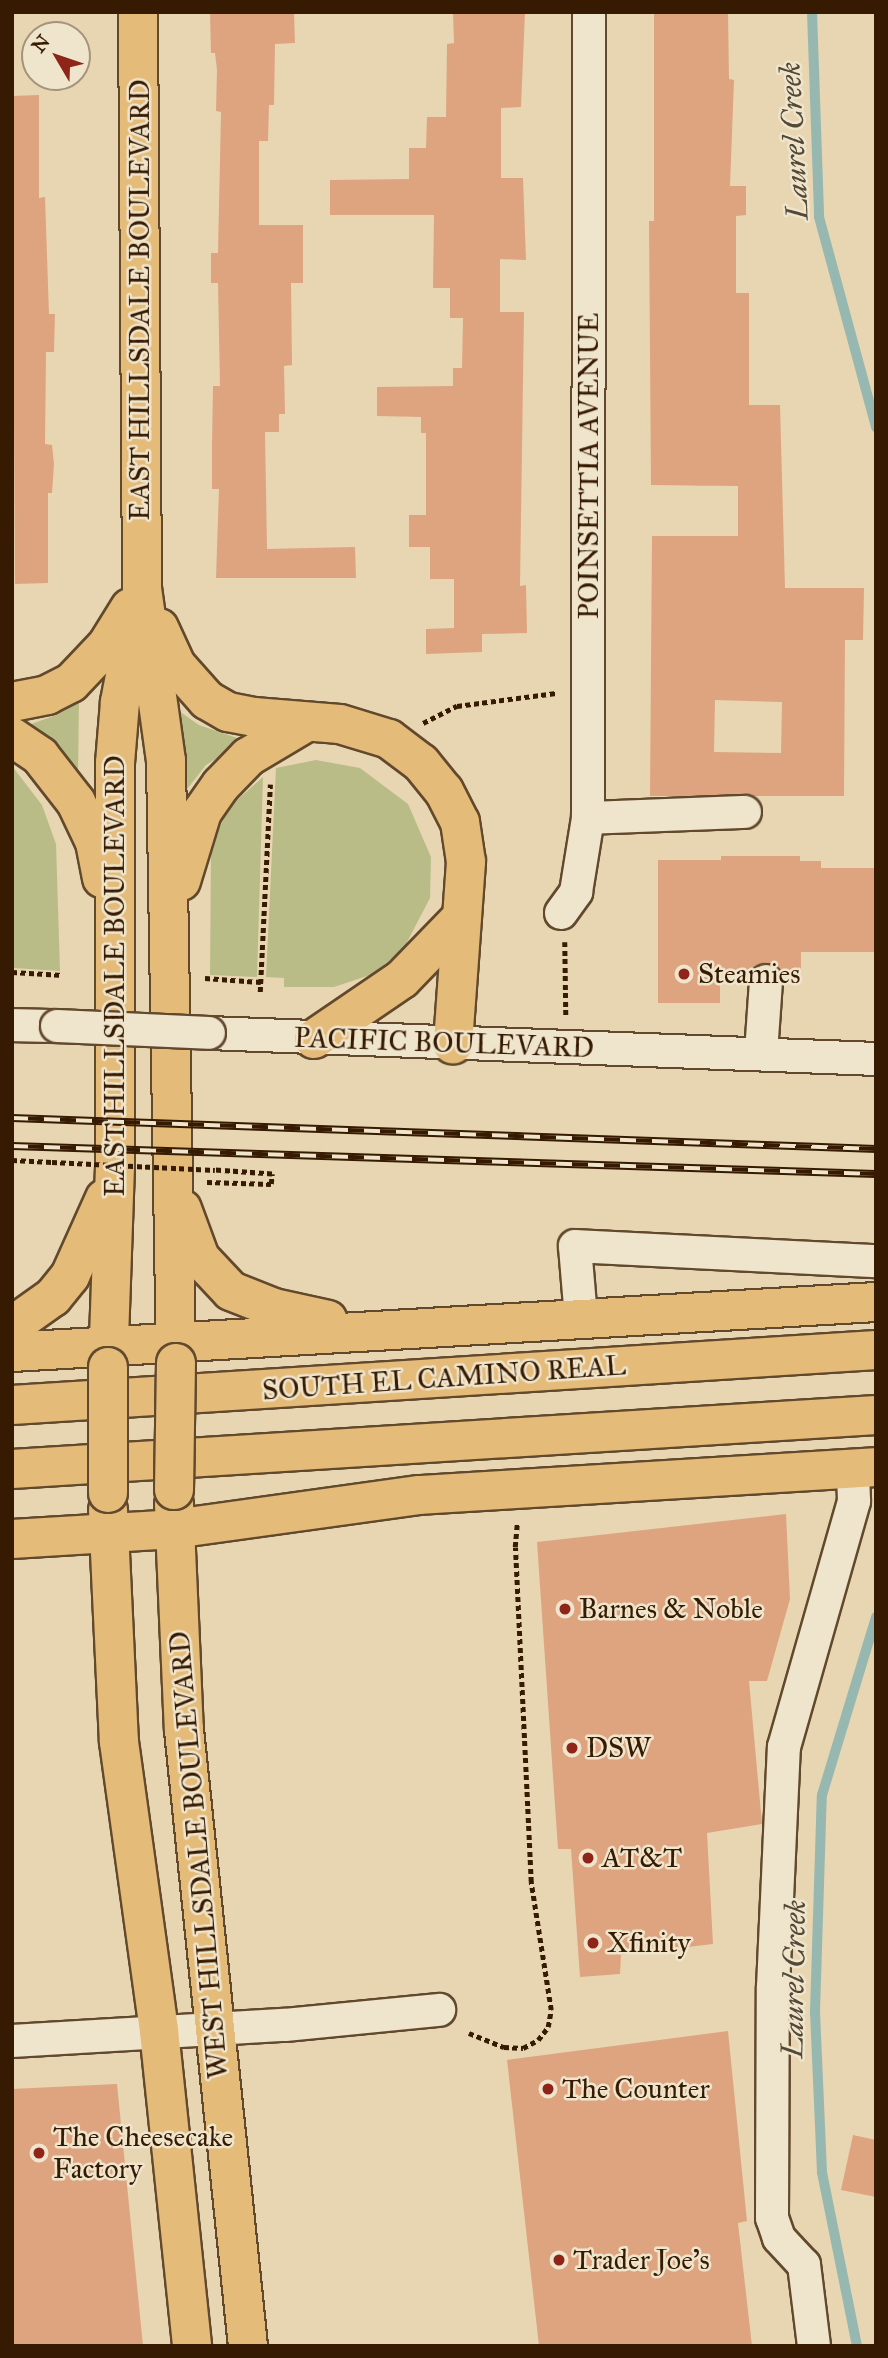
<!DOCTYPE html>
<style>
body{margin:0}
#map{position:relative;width:888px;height:2358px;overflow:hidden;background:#e7d6b1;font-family:"IM FELL Great Primer",serif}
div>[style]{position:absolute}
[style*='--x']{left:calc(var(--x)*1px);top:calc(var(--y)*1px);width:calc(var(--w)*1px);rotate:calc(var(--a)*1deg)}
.green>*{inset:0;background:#babc88}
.stream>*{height:10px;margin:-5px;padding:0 5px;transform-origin:5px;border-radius:5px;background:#97b8b1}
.building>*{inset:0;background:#dea480}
.path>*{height:4.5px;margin-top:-2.25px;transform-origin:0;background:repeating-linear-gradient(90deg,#361a01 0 5px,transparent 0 8.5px)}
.roads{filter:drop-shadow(2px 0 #62492d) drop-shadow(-2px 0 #62492d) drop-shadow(0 2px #62492d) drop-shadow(0 -2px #62492d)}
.minor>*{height:32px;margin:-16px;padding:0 16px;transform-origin:16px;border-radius:16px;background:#efe4cc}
.major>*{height:38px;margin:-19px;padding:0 19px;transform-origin:19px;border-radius:19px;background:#e4bb78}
.rail>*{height:8px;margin-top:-4px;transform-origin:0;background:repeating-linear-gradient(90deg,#efe4cc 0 16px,#361a01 0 32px);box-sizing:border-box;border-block:2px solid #361a01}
.path-bridge>*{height:4.5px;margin-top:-2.25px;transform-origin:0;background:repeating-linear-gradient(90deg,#361a01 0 5px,transparent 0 8.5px)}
.bridges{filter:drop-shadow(2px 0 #62492d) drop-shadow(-2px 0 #62492d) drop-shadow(0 2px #62492d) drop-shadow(0 -2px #62492d)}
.minor-bridge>*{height:32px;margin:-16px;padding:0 16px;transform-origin:16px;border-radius:16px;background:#efe4cc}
.major-bridge>*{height:38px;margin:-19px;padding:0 19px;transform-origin:19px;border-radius:19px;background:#e4bb78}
.dots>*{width:19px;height:19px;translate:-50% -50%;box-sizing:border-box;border:4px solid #efe4cc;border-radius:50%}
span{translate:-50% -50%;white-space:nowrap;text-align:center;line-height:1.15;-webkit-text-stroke:5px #efe4cc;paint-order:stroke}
.street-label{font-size:28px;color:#361a01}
.poi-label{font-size:28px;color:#361a01}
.left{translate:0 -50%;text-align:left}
.water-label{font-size:30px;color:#534936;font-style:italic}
.frame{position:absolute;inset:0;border:14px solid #361a01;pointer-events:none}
.north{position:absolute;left:21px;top:21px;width:70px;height:70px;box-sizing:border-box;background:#efe4cc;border:2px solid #a5937b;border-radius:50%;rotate:309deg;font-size:19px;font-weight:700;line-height:28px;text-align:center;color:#361a01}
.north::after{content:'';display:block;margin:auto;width:24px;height:32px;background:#8f2418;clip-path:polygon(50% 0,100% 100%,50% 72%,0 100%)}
</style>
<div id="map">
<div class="green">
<div style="clip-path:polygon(79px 698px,78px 782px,23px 727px,59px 714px)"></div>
<div style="clip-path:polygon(179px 711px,199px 725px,246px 741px,206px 765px,184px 793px)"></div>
<div style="clip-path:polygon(316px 760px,360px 768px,408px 804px,431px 857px,430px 898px,404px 948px,373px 974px,334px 987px,284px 987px,284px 978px,266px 977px,276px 768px)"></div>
<div style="clip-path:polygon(12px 766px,42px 805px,56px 844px,60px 971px,13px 968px)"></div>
<div style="clip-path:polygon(263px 777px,257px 977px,210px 975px,211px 848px,227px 809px)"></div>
</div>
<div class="stream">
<div style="--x:812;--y:12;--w:205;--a:88"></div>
<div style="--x:819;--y:217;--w:218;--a:74.8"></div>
<div style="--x:857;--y:2346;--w:177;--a:-101.4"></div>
<div style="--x:822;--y:2172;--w:160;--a:-92.5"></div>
<div style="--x:815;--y:2012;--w:217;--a:-88.2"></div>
<div style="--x:822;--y:1795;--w:186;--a:-73.1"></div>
</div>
<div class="building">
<div style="clip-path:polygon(210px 12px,294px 12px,295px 43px,275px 44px,274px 105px,269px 105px,268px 141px,259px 141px,259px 225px,303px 225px,303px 283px,291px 283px,292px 365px,284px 366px,285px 414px,279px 414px,279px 432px,265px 432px,267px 549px,355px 547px,356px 578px,216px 578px,219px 489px,212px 489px,212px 445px,213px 386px,220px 386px,218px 283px,211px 283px,211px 253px,218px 253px,221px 112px,216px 111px,217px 70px,215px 53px,211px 53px)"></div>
<div style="clip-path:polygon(453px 12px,525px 12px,521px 107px,501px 108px,501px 178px,523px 178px,526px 260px,500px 259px,500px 312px,524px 312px,520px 586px,526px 585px,527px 633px,482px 634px,482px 652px,426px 654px,426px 629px,454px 628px,454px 579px,430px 579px,430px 547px,409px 547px,409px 515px,426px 515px,426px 433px,421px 433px,421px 417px,377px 416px,377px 387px,453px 386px,453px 368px,462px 368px,463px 318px,450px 318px,450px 288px,433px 288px,434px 215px,330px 215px,330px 180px,409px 179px,409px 148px,426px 148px,427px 117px,446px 117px,447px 44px,454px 43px)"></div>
<div style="clip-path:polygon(evenodd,654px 12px,728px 12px,729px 79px,734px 80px,730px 186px,746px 186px,746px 215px,736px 216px,736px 293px,749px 293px,749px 405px,780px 405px,785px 588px,864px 588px,863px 640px,845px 640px,844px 796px,650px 796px,652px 536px,738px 536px,738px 486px,651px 485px,649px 221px,654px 221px,654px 12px,715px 700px,782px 702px,781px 753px,714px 752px,715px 700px)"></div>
<div style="clip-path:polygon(39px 95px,39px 198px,45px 197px,49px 314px,55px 314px,54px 352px,46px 352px,45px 444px,52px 445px,54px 464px,52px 493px,48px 493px,48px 583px,15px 584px,12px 96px)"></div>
<div style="clip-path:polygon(721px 856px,800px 856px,800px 861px,821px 861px,821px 868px,876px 868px,876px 952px,801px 952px,801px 970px,780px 970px,767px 963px,752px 970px,720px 970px,720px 1003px,658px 1003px,658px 860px,721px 860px)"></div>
<div style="clip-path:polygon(786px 1514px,790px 1599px,767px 1681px,749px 1681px,762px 1824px,707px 1833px,713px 1944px,621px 1955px,620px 1974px,580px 1977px,571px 1849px,558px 1849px,537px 1542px)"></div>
<div style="clip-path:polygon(728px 2031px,747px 2221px,738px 2223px,752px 2346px,539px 2346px,507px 2060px)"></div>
<div style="clip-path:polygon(117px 2084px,143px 2346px,12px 2346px,12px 2089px)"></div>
<div style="clip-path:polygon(853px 2135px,876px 2140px,876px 2197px,841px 2190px)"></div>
</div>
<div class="path">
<div style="--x:423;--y:723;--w:38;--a:-27"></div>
<div style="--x:457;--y:706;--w:100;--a:-7.5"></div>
<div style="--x:565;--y:942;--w:74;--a:89.2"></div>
<div style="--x:12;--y:972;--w:51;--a:3.4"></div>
<div style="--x:205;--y:978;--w:56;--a:4.1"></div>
<div style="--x:260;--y:992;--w:208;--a:-87.2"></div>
<div style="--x:12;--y:1160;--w:40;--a:2.9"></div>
<div style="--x:207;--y:1182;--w:64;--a:1.8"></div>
<div style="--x:271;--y:1184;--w:10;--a:-84"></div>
<div style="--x:272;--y:1174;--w:57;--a:-176"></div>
<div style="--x:469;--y:2033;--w:38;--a:22"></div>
<div style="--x:504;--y:2047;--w:19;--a:3"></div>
<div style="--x:523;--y:2048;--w:17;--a:-28"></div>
<div style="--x:538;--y:2040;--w:16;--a:-52"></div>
<div style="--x:548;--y:2027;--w:17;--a:-80"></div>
<div style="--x:551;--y:2010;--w:130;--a:-98.9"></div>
<div style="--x:531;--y:1882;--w:335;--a:-92.7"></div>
<div style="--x:515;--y:1547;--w:24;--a:-85"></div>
</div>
<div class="roads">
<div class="minor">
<div style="--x:588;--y:818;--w:157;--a:-2.2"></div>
<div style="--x:561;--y:913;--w:26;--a:-54"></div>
<div style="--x:576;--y:892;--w:75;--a:-80.8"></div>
<div style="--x:588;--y:818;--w:806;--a:-89.93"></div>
<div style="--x:12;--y:1025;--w:45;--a:1.3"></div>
<div style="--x:209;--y:1033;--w:668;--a:2.23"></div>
<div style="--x:761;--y:1053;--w:72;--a:-86"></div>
<div style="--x:581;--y:1318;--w:72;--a:-94.8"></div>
<div style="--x:575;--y:1246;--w:301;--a:2.9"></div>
<div style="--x:12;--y:2041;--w:273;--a:-3.4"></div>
<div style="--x:285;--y:2025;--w:155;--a:-5.6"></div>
<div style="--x:814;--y:2346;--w:82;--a:-97"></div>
<div style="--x:804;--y:2265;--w:37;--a:-133"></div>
<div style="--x:779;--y:2238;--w:21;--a:-109"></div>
<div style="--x:772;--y:2218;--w:231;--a:-89.8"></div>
<div style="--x:773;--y:1987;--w:240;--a:-87.4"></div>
<div style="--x:784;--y:1747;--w:256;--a:-74.1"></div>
<div style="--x:854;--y:1501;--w:32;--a:-92"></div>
</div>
<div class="major">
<div style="--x:138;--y:12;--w:576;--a:89.6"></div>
<div style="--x:142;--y:588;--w:175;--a:82.1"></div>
<div style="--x:166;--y:761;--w:602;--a:89.05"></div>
<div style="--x:159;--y:628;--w:41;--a:65.3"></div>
<div style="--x:176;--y:665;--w:47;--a:48.5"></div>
<div style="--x:207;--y:700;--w:24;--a:30"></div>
<div style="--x:228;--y:712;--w:26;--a:11"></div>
<div style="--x:254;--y:717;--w:86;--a:4.7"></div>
<div style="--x:340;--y:724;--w:51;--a:17"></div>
<div style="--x:389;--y:739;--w:40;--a:37"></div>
<div style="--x:421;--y:763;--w:36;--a:51"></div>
<div style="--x:444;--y:791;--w:35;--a:63"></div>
<div style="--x:460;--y:822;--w:40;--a:81.5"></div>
<div style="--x:466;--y:862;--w:183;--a:94.1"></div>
<div style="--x:12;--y:702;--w:36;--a:-11"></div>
<div style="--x:47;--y:695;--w:27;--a:-27"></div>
<div style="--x:71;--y:683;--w:52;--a:-46.5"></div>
<div style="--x:107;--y:645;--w:44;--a:-58.1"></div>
<div style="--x:12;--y:737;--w:34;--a:34"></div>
<div style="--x:40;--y:756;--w:58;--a:52"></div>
<div style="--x:76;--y:802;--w:44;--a:64.6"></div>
<div style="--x:95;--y:842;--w:37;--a:79"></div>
<div style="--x:181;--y:881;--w:72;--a:-73.1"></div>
<div style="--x:202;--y:812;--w:33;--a:-55"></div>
<div style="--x:221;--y:785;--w:39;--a:-46"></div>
<div style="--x:248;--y:757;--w:66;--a:-30.8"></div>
<div style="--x:314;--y:1039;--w:107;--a:-34.3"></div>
<div style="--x:402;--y:979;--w:86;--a:-45.9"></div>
<div style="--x:182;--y:1209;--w:52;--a:69.8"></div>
<div style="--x:200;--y:1258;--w:45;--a:46.8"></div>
<div style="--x:231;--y:1291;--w:46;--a:21.6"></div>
<div style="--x:274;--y:1308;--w:55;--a:12.5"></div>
<div style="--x:12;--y:1326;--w:50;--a:-35.3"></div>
<div style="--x:53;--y:1297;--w:27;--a:-51"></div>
<div style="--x:70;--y:1276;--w:85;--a:-65.8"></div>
<div style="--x:12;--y:1352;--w:865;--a:-3.31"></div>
<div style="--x:108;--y:1367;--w:201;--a:-88"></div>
<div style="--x:115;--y:1166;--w:403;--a:-90"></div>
<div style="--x:115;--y:763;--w:61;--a:-85.3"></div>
<div style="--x:120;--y:702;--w:90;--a:-79.1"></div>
<div style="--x:12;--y:1405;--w:866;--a:-3.64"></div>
<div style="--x:12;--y:1469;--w:866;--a:-3.58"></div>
<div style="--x:174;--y:1504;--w:226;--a:87.5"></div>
<div style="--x:184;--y:1730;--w:619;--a:84.07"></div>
<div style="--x:108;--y:1510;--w:232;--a:87.3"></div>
<div style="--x:119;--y:1742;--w:292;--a:82.1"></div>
<div style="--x:159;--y:2031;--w:317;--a:84"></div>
<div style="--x:12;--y:1539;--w:162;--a:-3.5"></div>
<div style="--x:174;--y:1529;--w:248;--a:-7.9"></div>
<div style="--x:420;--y:1495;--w:457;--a:-3.5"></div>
</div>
</div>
<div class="rail">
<div style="--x:12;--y:1118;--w:865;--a:2.05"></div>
<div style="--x:12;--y:1146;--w:864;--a:1.86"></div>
</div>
<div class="path-bridge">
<div style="--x:52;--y:1162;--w:163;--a:2.8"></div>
</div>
<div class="bridges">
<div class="minor-bridge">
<div style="--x:57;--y:1026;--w:152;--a:2.6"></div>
</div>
<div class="major-bridge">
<div style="--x:108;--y:1367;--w:126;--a:90"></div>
<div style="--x:174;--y:1490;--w:127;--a:-89.1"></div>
</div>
</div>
<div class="dots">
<div style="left:684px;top:974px;background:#8f2418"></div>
<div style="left:565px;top:1609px;background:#8f2418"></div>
<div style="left:572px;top:1748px;background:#8f2418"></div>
<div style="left:588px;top:1858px;background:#8f2418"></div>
<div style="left:593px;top:1943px;background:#8f2418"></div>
<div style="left:548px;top:2089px;background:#8f2418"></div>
<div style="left:39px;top:2153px;background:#8f2418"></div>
<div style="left:559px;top:2260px;background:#8f2418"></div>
</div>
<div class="street-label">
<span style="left:140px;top:300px;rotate:-90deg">EAST HILLSDALE BOULEVARD</span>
<span style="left:589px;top:466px;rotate:-90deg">POINSETTIA AVENUE</span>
<span style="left:115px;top:976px;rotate:-90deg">EAST HILLSDALE BOULEVARD</span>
<span style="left:444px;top:1043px;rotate:2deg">PACIFIC BOULEVARD</span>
<span style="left:444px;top:1378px;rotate:-4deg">SOUTH EL CAMINO REAL</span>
<span style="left:199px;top:1855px;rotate:-95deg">WEST HILLSDALE BOULEVARD</span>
</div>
<div class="poi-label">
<span class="left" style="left:698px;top:974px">Steamies</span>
<span class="left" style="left:579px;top:1609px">Barnes &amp; Noble</span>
<span class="left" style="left:586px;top:1748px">DSW</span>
<span class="left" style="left:602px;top:1858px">AT&amp;T</span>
<span class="left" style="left:607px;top:1943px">Xfinity</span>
<span class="left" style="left:562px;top:2089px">The Counter</span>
<span class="left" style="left:53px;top:2153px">The Cheesecake<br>Factory</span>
<span class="left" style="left:573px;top:2260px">Trader Joe's</span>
</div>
<div class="water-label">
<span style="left:794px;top:141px;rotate:-93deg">Laurel Creek</span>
<span style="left:794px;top:1979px;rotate:-89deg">Laurel Creek</span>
</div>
<div class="frame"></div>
<div class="north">N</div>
</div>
